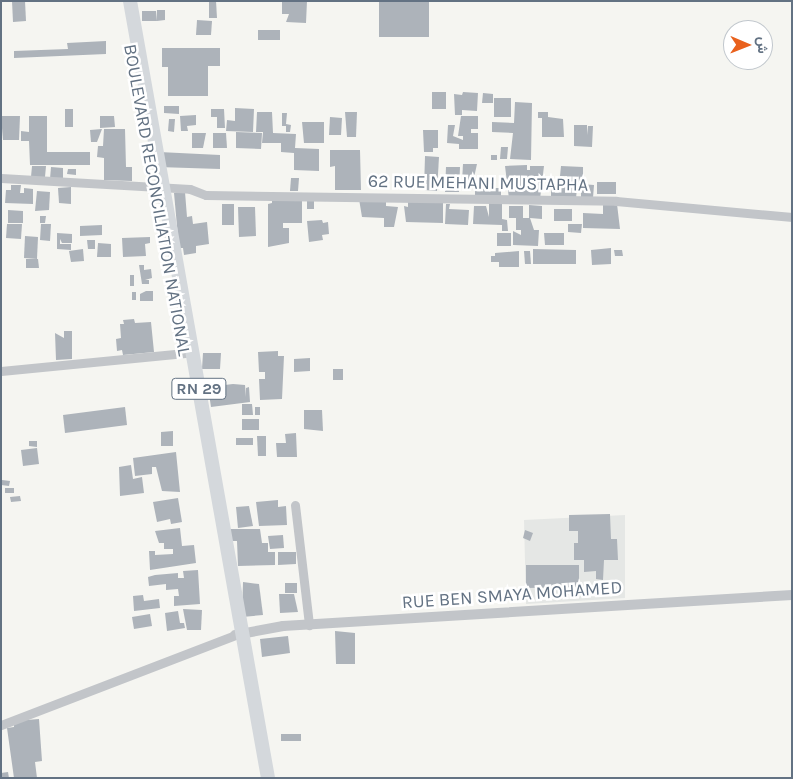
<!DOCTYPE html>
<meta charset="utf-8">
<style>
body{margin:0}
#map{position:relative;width:793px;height:779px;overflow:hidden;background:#f5f5f1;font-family:Karla,Vazirmatn,sans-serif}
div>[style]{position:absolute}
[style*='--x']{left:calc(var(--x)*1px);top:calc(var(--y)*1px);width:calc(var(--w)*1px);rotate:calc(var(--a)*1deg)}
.built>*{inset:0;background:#e5e7e5}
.building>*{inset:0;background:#adb3ba}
.minor>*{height:9px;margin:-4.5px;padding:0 4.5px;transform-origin:4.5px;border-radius:4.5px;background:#c2c5c9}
.tertiary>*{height:10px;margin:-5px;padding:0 5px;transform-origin:5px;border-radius:5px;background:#c2c5c9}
.trunk>*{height:14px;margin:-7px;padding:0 7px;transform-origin:7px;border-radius:7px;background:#d4d8dc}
span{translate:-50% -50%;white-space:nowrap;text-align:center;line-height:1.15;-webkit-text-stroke:5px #fff;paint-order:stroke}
.shield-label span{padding:1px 4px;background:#fff;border:1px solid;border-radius:4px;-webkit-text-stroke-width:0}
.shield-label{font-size:16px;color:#637283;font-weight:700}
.street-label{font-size:18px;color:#637283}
.frame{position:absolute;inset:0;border:2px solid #637283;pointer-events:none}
.north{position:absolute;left:723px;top:20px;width:50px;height:50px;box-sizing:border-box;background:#fff;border:1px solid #c1c7cd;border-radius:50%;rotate:91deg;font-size:14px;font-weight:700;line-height:20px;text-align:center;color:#637283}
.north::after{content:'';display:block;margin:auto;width:18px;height:22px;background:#e9611d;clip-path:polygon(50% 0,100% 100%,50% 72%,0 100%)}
</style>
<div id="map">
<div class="built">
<div style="clip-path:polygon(625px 515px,625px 598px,526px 604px,524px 520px)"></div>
</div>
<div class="building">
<div style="clip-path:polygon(12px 1px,25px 1px,26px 21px,13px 22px)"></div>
<div style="clip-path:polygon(209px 1px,216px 1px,217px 18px,209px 18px)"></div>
<div style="clip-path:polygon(282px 1px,307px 1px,306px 23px,286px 22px,289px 14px,282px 14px)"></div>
<div style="clip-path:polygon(379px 1px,429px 1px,429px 37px,379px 37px)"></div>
<div style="clip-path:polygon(157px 10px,165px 10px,165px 20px,157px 21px)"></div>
<div style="clip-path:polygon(142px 11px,156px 11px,157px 21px,142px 21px)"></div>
<div style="clip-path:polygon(197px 20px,212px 21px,211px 35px,196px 35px)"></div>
<div style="clip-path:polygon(258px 30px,280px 30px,280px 40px,258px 40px)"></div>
<div style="clip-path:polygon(106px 41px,106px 54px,14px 58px,14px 51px,68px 49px,67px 43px)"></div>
<div style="clip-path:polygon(162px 48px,220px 48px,220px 66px,208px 66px,208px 96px,168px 96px,168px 67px,162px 67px)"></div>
<div style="clip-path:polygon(432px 92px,446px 92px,446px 109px,432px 109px)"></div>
<div style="clip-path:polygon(463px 92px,478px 93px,477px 111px,462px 110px,462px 115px,455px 115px,454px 94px,462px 95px)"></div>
<div style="clip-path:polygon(483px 93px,493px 94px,493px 103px,482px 103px)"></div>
<div style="clip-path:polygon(494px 98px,511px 98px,511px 117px,494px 117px)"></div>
<div style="clip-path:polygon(515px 102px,532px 103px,531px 160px,510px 159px,513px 133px,492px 132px,492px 122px,514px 123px)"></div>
<div style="clip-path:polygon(164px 106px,179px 106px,179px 114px,164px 113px)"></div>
<div style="clip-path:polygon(235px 108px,254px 109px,253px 132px,226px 131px,227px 120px,235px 121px)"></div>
<div style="clip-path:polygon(65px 109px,73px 109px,73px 127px,65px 127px)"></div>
<div style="clip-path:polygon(211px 109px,224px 109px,225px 128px,217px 128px,217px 117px,211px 117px)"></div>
<div style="clip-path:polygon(257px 112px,272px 112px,273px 133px,296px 134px,295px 148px,319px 149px,319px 171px,294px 170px,294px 153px,281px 152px,281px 143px,262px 143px,263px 132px,256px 132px)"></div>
<div style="clip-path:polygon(345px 112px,357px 112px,356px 137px,347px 137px)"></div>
<div style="clip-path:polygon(538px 112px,548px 112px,548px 117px,563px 119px,564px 137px,558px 137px,558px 129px,558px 137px,542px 137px,542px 118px,538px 118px)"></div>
<div style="clip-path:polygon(282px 113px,287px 113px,286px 124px,291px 125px,290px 132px,286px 132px,286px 126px,282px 126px)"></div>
<div style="clip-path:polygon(196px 115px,196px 125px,187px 126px,188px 131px,181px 131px,180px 116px)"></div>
<div style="clip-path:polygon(1px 116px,20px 116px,19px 140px,3px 140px)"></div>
<div style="clip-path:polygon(29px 116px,47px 116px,47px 152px,90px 152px,90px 165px,30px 165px,29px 141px,21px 141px,21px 131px,29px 132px)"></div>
<div style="clip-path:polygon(100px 116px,114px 116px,115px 127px,100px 128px)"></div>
<div style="clip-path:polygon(461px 116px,478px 116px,478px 129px,471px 129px,471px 133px,478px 133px,478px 149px,459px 149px,459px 144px,447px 143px,448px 125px,455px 125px,453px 136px,463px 140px,463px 136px,458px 136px)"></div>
<div style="clip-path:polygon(330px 117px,342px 118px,341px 135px,329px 135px)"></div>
<div style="clip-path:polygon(169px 119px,175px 119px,174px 132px,168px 131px)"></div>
<div style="clip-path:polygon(302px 122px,324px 122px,324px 143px,304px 143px)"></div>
<div style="clip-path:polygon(574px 125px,587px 125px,587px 135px,588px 126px,593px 126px,592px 147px,574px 146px)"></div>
<div style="clip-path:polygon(102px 129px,97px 142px,91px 142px,90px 130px)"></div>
<div style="clip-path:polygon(104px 129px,125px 129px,126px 167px,132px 167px,132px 181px,104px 180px,104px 158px,97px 157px,98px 146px,103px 146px)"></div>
<div style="clip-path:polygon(423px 130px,438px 130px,438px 148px,433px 148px,433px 152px,424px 152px)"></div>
<div style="clip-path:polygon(236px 132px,262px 133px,261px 149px,236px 148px)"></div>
<div style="clip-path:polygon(192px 133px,206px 133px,203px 148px,192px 148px)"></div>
<div style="clip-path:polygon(213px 133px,226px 133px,227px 148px,213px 148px)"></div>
<div style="clip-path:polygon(501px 147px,508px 147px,507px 159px,500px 159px)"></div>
<div style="clip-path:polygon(330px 150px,360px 150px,361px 190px,335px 190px,335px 166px,330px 167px)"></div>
<div style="clip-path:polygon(159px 152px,220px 155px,220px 169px,158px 167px)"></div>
<div style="clip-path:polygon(491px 155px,497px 155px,497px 160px,491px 160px)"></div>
<div style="clip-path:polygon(425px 156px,439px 157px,437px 191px,424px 190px)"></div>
<div style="clip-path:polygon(463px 164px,477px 164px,473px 182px,462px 182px)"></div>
<div style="clip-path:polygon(527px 165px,527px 170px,530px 170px,530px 166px,544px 166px,540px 199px,509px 199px,505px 166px)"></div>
<div style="clip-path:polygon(32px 166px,46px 166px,45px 177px,31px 177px)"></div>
<div style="clip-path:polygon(561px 166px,583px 167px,583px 183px,579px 183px,578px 175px,578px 183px,566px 183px,567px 176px,560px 176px)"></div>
<div style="clip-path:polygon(51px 167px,63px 168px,63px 179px,50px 179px)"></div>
<div style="clip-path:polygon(446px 167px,460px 167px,459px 192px,445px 192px)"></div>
<div style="clip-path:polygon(68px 169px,76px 169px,76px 175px,67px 174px)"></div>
<div style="clip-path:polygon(291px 178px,299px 178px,298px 191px,290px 191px)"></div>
<div style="clip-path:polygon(559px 181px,565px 182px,565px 186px,577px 187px,576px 199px,551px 198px,551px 186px,559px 186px)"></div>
<div style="clip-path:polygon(475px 182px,490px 183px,490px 188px,501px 188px,501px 196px,475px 195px)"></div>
<div style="clip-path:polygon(597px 182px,616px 182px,616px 194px,597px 194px)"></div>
<div style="clip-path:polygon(581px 184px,594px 185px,593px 198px,581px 197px)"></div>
<div style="clip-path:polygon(11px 185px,21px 185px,20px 193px,24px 193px,24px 188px,33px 189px,33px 204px,5px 203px,6px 190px,11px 190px)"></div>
<div style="clip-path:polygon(71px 187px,71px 204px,59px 203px,58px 188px)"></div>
<div style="clip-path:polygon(37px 191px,50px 192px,49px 210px,35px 211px)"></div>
<div style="clip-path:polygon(185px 192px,187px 217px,192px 216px,193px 224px,207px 222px,209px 244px,196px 246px,196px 253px,184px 255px,183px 248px,179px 248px,174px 193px)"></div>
<div style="clip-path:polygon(302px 196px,302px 223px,283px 223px,283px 228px,289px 228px,289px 243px,268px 247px,268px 204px,272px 203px,272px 200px)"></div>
<div style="clip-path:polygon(307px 199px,314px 199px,314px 209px,307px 209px)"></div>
<div style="clip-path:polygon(359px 199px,386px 200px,386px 206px,398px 207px,394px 227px,384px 227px,384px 218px,362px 217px)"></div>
<div style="clip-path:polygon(408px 201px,443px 202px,443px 223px,406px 222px,404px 206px,408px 207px)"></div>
<div style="clip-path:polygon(489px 203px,502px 203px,502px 219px,507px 220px,508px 231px,502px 231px,502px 225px,473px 224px,474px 206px,486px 206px,489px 217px)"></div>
<div style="clip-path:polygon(222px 204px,234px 204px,234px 225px,222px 225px)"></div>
<div style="clip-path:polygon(446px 204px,450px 204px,449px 209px,469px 210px,468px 225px,445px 224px)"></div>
<div style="clip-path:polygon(603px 204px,617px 204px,620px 229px,583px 228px,583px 213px,603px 214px)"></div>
<div style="clip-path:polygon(529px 205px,542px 206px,542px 219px,530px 218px,534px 230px,539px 230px,538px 246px,513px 245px,513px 231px,521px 235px,521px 230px,516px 230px,516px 218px,509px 218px,509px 206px,523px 206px,523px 218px,529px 218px)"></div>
<div style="clip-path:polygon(238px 207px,255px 207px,256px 236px,239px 237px)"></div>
<div style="clip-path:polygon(554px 209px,572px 209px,572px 221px,554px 221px)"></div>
<div style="clip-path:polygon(8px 210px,23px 211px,23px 223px,8px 223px)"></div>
<div style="clip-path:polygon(40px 216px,46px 216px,45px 223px,40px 223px)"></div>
<div style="clip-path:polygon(322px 220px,323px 223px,328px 222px,329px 234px,322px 235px,323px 240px,309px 242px,307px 221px)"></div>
<div style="clip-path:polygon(7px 224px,22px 224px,21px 239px,6px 238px)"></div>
<div style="clip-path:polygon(41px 224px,51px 224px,50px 241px,40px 240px)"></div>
<div style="clip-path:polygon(568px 224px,582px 224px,581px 233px,568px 232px)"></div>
<div style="clip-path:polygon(102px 225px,102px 235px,80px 236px,80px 226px)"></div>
<div style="clip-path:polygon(57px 233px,72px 234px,72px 243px,62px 243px,60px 239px,60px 244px,71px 244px,71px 250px,57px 249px)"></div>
<div style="clip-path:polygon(497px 233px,511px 233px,511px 246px,497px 246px)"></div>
<div style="clip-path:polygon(544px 233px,564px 233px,564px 245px,545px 245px)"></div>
<div style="clip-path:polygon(25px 236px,38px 237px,37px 259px,24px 258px)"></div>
<div style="clip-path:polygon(150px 237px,150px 243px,145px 244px,146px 256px,123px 257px,122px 238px)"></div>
<div style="clip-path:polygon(87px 240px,95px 240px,95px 249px,88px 249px)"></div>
<div style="clip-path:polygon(98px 243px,111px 244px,111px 257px,97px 257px)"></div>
<div style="clip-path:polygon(611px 248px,611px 264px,592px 265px,591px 250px)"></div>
<div style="clip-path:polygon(83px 249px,84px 261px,71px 262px,69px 251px)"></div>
<div style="clip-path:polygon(533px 249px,576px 250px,576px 264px,533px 264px)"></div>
<div style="clip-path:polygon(614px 250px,622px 250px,623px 256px,615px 256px)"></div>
<div style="clip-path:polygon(519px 251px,519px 267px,499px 267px,499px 262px,491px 262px,491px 256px,503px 256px,495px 256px,495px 253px)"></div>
<div style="clip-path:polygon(524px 251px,530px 251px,531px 264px,525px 264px)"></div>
<div style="clip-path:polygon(26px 259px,38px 259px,39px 268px,26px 268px)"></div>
<div style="clip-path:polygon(139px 265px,144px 265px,144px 270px,151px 269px,152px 278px,145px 280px,149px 280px,149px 284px,142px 284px)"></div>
<div style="clip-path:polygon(130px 275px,134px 275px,134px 286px,130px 286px)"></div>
<div style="clip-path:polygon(146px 291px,153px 291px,153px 301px,140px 301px,140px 294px)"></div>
<div style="clip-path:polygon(132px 292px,136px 292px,136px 300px,132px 300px)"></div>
<div style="clip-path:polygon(134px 319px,135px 323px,151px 322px,154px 352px,123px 355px,122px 350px,117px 351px,116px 339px,121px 338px,120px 324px,124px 324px,123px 320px)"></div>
<div style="clip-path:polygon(64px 331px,72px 331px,72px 359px,56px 360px,55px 333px,64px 338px)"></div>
<div style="clip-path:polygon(278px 351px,278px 356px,284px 356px,282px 399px,260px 400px,259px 379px,265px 379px,265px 372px,259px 372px,258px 352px)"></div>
<div style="clip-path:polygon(203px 353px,221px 353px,220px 369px,202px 369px)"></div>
<div style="clip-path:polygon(310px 358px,310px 371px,294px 372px,294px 359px)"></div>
<div style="clip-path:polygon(333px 369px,343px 369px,343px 380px,333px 380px)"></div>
<div style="clip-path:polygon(233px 384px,245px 385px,246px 397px,246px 388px,249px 387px,250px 402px,211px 407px,208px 387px)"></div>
<div style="clip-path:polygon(242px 404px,252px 404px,253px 415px,242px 415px)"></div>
<div style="clip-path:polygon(125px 407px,127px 425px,65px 433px,63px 415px)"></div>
<div style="clip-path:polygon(255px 407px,260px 407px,260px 415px,255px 415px)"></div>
<div style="clip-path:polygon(304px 410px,322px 410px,323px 431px,304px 429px)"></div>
<div style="clip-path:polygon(242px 419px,259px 419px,259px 430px,242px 430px)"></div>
<div style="clip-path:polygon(173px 431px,173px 446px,161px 446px,161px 432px)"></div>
<div style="clip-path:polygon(296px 433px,297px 457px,277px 457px,276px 443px,286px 443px,285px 434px)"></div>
<div style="clip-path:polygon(257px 436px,266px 436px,266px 456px,258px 456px)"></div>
<div style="clip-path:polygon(236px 438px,253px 438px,253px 445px,236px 445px)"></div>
<div style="clip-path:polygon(29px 441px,37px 441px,37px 447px,29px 446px)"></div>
<div style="clip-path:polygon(37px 448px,39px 464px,23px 466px,21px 450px)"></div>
<div style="clip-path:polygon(176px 452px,180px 492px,162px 491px,156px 467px,152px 467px,152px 474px,135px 476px,133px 458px)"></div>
<div style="clip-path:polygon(131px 465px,133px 479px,142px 477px,144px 493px,120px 496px,119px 467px)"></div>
<div style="clip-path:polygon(2px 480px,10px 481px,9px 486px,1px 485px)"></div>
<div style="clip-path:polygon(5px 488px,14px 488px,14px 493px,5px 493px)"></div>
<div style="clip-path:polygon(20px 496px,21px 501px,11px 502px,10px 497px)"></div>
<div style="clip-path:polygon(178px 498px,182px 522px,171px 524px,170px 519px,157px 522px,153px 502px)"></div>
<div style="clip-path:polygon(278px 500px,278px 507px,286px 506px,287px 525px,259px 526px,256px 502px)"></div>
<div style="clip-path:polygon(249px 506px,253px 526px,238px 528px,236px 507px)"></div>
<div style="clip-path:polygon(610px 514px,611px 539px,617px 539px,618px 560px,604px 560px,603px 580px,596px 579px,596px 571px,584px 572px,584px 560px,574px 560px,574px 543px,578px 543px,578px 531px,569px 531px,569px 515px)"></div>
<div style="clip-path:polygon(180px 528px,182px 546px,194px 545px,196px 563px,150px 570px,149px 551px,155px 551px,155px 555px,173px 554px,173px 549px,164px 549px,164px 543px,159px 543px,155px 531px)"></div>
<div style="clip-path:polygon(230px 529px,260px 529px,262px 543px,268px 543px,268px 552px,275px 552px,275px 565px,238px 566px,237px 541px,230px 541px)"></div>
<div style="clip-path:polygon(525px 530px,533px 533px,530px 541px,523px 538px)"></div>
<div style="clip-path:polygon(283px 535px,284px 548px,270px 549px,268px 536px)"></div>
<div style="clip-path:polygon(278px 552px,296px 552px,296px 564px,278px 565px)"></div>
<div style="clip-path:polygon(526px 565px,579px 565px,579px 587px,526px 588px)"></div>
<div style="clip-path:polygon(198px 570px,200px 604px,174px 606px,174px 596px,179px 596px,178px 589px,166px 590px,166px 584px,149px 586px,148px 577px,155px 575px,178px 573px,178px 578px,184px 578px,183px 571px)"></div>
<div style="clip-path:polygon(243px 582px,259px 584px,263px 615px,242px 617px)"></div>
<div style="clip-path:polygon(285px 583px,297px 583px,297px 593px,285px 593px)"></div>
<div style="clip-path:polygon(606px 588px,616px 589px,616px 596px,606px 596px)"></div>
<div style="clip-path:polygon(279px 594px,294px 594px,298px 612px,280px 613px)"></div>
<div style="clip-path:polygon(143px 595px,144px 601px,159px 599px,160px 608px,134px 611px,133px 596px)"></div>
<div style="clip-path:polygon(183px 609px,202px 610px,201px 630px,187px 630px)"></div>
<div style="clip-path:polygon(178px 611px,180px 623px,184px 623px,185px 628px,167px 631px,165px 613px)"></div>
<div style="clip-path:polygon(150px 614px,152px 626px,134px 629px,132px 617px)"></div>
<div style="clip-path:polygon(335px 631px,355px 633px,355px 664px,336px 664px)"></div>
<div style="clip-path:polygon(288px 636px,290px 653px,262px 657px,260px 639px)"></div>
<div style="clip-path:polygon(39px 719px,42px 761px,35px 762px,37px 778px,14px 778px,7px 728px,14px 727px,14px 721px)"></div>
<div style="clip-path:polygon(281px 734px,301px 734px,301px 741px,281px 741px)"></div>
<div style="clip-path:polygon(8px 772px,9px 778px,1px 778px,1px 773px)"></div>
</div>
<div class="minor">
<div style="--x:1;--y:178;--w:189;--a:3.3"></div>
<div style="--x:190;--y:189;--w:17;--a:21"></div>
<div style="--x:206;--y:195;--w:410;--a:0.8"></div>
<div style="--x:616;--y:201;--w:177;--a:5.2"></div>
<div style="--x:1;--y:371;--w:185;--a:-5.6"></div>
<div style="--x:295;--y:505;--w:121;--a:83.3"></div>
<div style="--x:1;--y:725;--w:251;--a:-21"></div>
</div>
<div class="tertiary">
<div style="--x:235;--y:635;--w:49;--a:-10.6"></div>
<div style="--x:283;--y:626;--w:510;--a:-3.49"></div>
</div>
<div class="trunk">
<div style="--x:130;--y:1;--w:789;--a:79.93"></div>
</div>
<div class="shield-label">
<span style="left:199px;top:389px">RN 29</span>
</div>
<div class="street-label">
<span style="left:478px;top:183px;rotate:1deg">62 RUE MEHANI MUSTAPHA</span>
<span style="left:157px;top:200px;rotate:80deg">BOULEVARD RECONCILIATION NATIONAL</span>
<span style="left:512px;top:595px;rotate:-4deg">RUE BEN SMAYA MOHAMED</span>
</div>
<div class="frame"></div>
<div class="north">ش</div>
</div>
